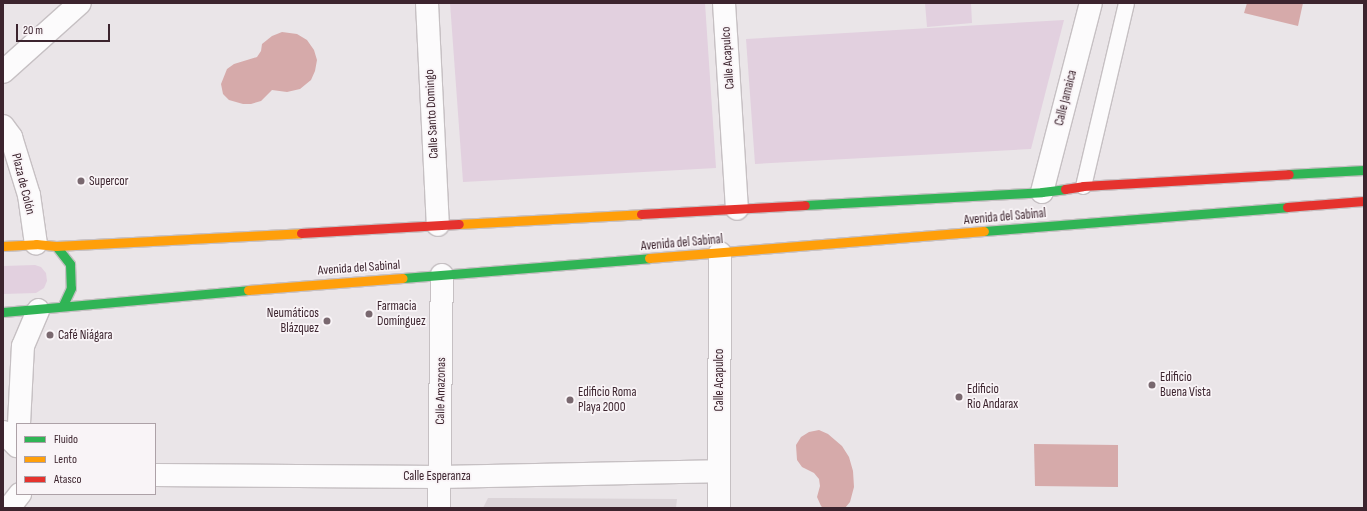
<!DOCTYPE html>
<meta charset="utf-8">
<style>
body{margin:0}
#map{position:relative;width:1367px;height:511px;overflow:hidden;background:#eae5e8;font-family:"Sofia Sans Condensed",sans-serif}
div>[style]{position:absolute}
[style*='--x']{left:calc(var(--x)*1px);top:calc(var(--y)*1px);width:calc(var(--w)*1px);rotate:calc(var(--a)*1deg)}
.built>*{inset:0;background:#dbd4d8}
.green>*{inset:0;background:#e2d0df}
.water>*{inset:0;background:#d6aaaa}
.roads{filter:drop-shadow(1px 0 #c6c0c3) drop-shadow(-1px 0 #c6c0c3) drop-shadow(0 1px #c6c0c3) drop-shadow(0 -1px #c6c0c3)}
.lane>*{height:15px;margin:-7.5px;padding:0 7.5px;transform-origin:7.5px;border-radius:7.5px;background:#fcfbfc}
.street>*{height:22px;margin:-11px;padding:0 11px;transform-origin:11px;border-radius:11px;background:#fcfbfc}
.fast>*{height:9px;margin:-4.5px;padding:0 4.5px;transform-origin:4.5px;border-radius:4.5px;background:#30b455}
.slow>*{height:9px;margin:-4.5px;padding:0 4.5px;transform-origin:4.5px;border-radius:4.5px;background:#ff9f0a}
.jam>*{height:9px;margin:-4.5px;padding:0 4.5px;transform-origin:4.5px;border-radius:4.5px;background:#e5322d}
.dots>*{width:11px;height:11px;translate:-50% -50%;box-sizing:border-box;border:2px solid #f9f4f7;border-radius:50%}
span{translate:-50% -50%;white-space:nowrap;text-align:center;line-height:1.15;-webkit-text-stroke:3.5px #f9f4f7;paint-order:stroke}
.street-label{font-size:13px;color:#3c242e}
.poi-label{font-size:13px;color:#3c242e}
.left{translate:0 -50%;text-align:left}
.right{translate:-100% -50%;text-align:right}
.frame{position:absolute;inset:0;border:4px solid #3c242e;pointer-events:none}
.legend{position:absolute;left:16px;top:423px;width:140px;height:72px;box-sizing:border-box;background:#f9f4f7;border:1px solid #ada1a7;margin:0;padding:5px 7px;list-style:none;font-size:12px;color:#3c242e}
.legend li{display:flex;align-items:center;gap:8px;height:20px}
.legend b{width:20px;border:1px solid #ada1a7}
.scale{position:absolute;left:16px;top:24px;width:94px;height:18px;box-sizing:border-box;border:2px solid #3c242e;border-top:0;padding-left:5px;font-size:12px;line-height:14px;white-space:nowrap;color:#3c242e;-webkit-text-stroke:3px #f9f4f7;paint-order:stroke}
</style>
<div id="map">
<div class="built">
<div style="clip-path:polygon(488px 498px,677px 499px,676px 508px,483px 508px)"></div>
</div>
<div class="green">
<div style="clip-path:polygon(450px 3px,705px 3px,716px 168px,463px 182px)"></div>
<div style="clip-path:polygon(925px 3px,971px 3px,972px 23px,927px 27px)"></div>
<div style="clip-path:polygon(1064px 20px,1031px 149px,755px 164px,746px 39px)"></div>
<div style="clip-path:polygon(35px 265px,41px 267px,46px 273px,47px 281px,44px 288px,36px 293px,3px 294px,3px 266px)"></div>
</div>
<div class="water">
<div style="clip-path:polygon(1247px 3px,1303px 3px,1298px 26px,1244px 13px)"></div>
<div style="clip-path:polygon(282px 32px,297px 34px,307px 40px,314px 50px,317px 60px,315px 71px,311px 80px,300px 89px,287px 92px,272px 90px,261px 101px,251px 104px,243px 104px,229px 100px,223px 94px,221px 84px,227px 69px,234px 64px,257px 57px,261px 51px,262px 44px,272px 36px)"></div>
<div style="clip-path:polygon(819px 430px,828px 434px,842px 446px,849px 457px,853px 471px,854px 487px,850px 502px,845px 508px,823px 508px,821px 506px,817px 497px,820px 486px,819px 479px,814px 473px,802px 467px,797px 460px,796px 445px,801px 437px,809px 432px)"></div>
<div style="clip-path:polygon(1034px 444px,1118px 445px,1118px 487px,1035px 486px)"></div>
</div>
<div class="roads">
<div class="lane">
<div style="--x:1083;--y:186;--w:188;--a:-76.8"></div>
</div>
<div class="street">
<div style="--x:427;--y:3;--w:222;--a:87.2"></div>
<div style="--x:724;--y:3;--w:206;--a:86.4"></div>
<div style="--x:3;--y:72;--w:103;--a:-41.9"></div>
<div style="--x:3;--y:126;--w:14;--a:54"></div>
<div style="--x:11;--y:137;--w:61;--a:72.8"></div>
<div style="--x:29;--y:195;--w:49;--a:81.9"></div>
<div style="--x:1042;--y:192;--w:195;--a:-75.5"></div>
<div style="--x:19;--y:424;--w:78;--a:-87.1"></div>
<div style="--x:23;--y:346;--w:39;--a:-67"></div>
<div style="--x:3;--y:432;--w:20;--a:45"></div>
<div style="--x:155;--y:475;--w:285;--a:0.4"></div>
<div style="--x:440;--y:477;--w:279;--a:-1.2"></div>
<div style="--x:9;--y:508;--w:18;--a:-52"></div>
<div style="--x:439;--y:508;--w:233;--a:-89.3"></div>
<div style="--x:719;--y:508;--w:255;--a:-89.8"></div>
</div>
<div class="fast">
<div style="--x:1289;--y:174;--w:75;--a:-3.1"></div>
<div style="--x:805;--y:205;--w:237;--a:-3.1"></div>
<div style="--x:1042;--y:192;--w:23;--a:-7"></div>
<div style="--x:984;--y:231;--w:304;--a:-4.5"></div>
<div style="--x:56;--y:246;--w:23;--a:52"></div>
<div style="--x:70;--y:264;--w:24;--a:88"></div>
<div style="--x:71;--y:288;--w:19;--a:115"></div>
<div style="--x:403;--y:278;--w:247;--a:-4.6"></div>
<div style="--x:3;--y:312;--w:246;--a:-5.1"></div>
</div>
<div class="slow">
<div style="--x:459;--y:224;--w:182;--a:-3.1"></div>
<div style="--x:3;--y:246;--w:33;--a:-3"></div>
<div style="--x:36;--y:244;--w:20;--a:6"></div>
<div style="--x:56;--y:246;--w:245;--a:-3"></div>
<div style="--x:649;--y:258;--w:336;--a:-4.6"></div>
<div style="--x:248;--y:290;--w:155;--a:-4.4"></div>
</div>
<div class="jam">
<div style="--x:1065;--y:189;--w:18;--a:-9"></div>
<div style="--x:1083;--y:186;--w:206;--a:-3.3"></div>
<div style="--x:1287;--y:207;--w:77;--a:-4.5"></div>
<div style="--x:641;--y:214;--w:164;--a:-3.1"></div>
<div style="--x:301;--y:233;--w:158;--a:-3.3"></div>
</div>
</div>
<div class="dots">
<div style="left:81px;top:181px;background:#79686f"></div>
<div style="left:369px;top:314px;background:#79686f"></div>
<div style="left:327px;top:321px;background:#79686f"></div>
<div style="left:50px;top:335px;background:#79686f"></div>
<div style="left:1152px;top:385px;background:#79686f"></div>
<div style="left:959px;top:397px;background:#79686f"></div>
<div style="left:570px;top:400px;background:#79686f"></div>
</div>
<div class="street-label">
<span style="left:728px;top:58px;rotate:-94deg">Calle Acapulco</span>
<span style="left:1066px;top:98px;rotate:-76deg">Calle Jamaica</span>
<span style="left:432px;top:114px;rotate:-93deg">Calle Santo Domingo</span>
<span style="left:23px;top:184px;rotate:76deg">Plaza de Colón</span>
<span style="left:1005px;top:217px;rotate:-5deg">Avenida del Sabinal</span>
<span style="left:682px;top:243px;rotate:-5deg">Avenida del Sabinal</span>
<span style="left:359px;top:268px;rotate:-4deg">Avenida del Sabinal</span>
<span style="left:719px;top:380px;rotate:-90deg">Calle Acapulco</span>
<span style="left:441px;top:391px;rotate:-89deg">Calle Amazonas</span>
<span style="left:437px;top:476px">Calle Esperanza</span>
</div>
<div class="poi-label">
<span class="left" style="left:89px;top:181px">Supercor</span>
<span class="left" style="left:377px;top:314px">Farmacia<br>Domínguez</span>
<span class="right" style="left:319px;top:321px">Neumáticos<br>Blázquez</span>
<span class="left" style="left:58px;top:335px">Café Niágara</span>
<span class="left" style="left:1160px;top:385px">Edificio<br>Buena Vista</span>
<span class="left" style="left:967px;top:397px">Edificio<br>Rio Andarax</span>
<span class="left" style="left:578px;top:400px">Edificio Roma<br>Playa 2000</span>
</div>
<div class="frame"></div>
<ul class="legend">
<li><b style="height:5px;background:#30b455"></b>Fluido</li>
<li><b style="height:5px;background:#ff9f0a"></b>Lento</li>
<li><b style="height:5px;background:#e5322d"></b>Atasco</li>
</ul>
<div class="scale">20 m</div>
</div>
